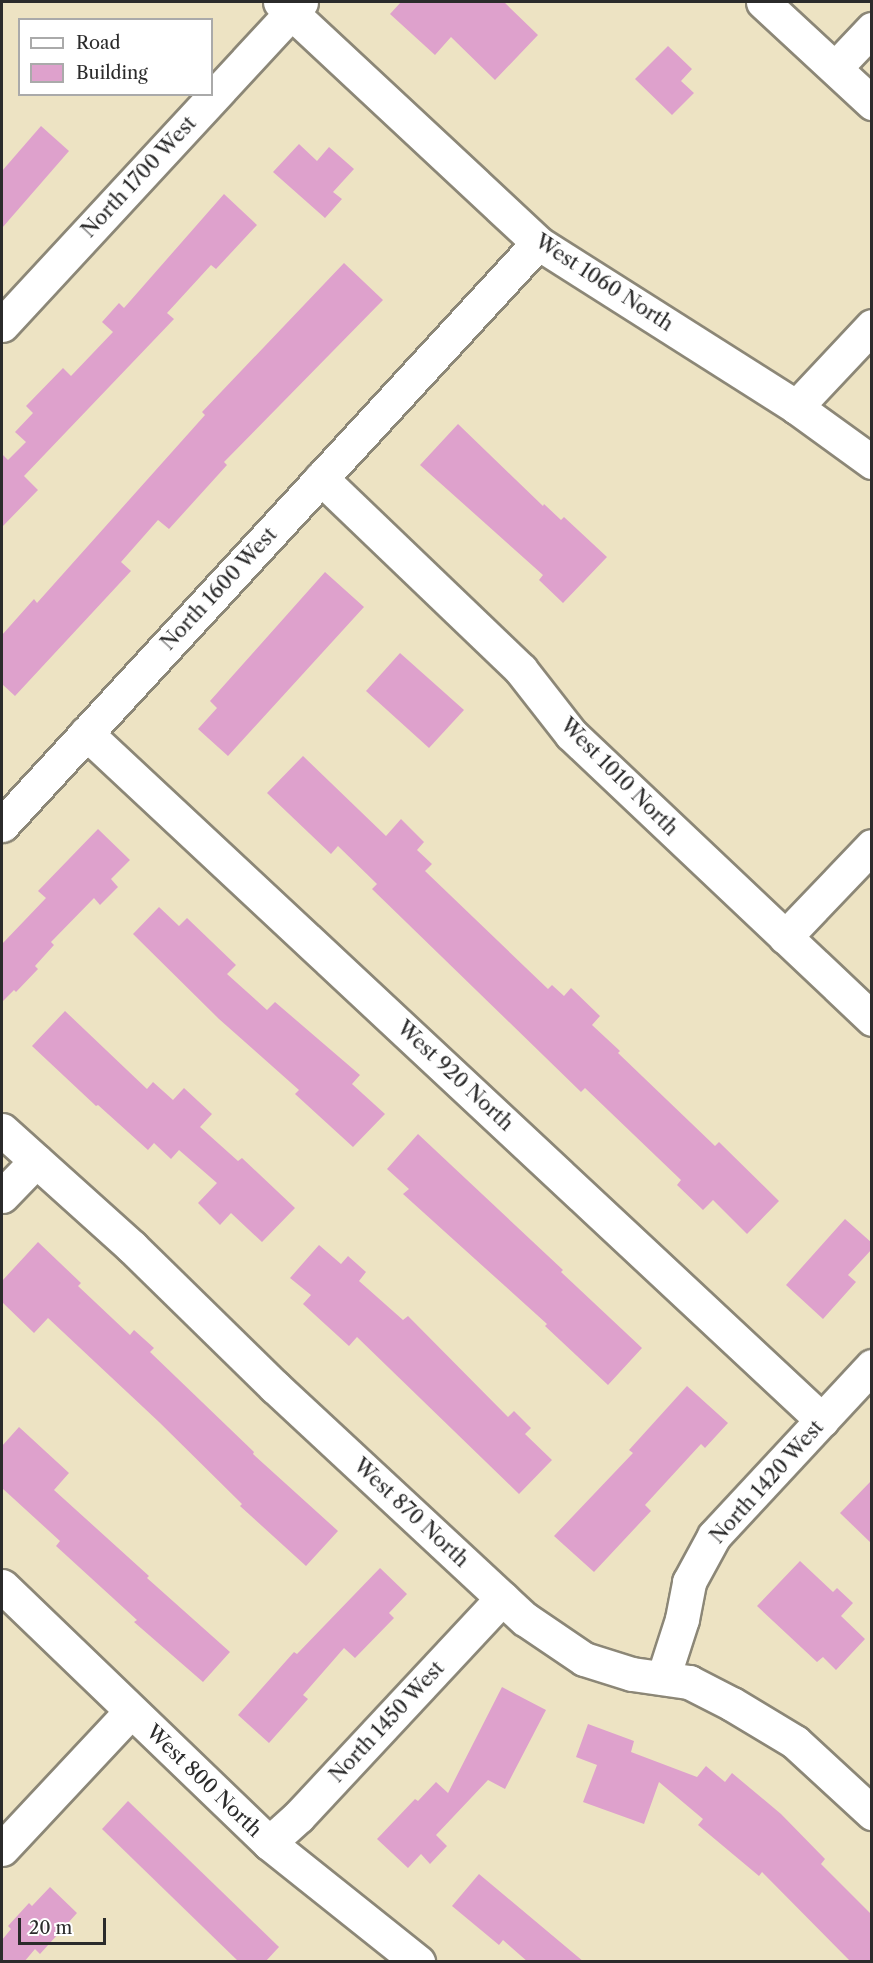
<!DOCTYPE html>
<style>
body{margin:0}
#map{position:relative;width:873px;height:1963px;overflow:hidden;background:#ede3c3;font-family:"Libre Caslon Text",serif}
div>[style]{position:absolute}
[style*='--x']{left:calc(var(--x)*1px);top:calc(var(--y)*1px);width:calc(var(--w)*1px);rotate:calc(var(--a)*1deg)}
.building>*{inset:0;background:#dea1cc}
.roads{filter:drop-shadow(2px 0 #8c8777) drop-shadow(-2px 0 #8c8777) drop-shadow(0 2px #8c8777) drop-shadow(0 -2px #8c8777)}
.minor>*{height:33px;margin:-16.5px;padding:0 16.5px;transform-origin:16.5px;border-radius:16.5px;background:#fff}
.major>*{height:33px;margin:-16.5px;padding:0 16.5px;transform-origin:16.5px;border-radius:16.5px;background:#fff}
span{translate:-50% -50%;white-space:nowrap;text-align:center;line-height:1.15;-webkit-text-stroke:5px #fff;paint-order:stroke}
.street-label{font-size:20px;color:#2b2b2b}
.frame{position:absolute;inset:0;border:3px solid #2b2b2b;pointer-events:none}
.legend{position:absolute;left:18px;top:18px;width:195px;height:78px;box-sizing:border-box;background:#fff;border:2px solid #aaa;margin:0;padding:8px 10px;list-style:none;font-size:18px;color:#2b2b2b}
.legend li{display:flex;align-items:center;gap:12px;height:30px}
.legend b{width:30px;border:2px solid #aaa}
.scale{position:absolute;left:18px;top:1918px;width:88px;height:27px;box-sizing:border-box;border:3px solid #2b2b2b;border-top:0;padding-left:8px;font-size:18px;line-height:21px;white-space:nowrap;color:#2b2b2b;-webkit-text-stroke:4px #fff;paint-order:stroke}
</style>
<div id="map">
<div class="building">
<div style="clip-path:polygon(401px 2px,504px 2px,538px 35px,495px 80px,451px 37px,435px 55px,390px 14px)"></div>
<div style="clip-path:polygon(668px 46px,692px 69px,681px 81px,694px 93px,672px 115px,635px 79px)"></div>
<div style="clip-path:polygon(41px 126px,69px 151px,2px 228px,2px 171px)"></div>
<div style="clip-path:polygon(299px 144px,317px 161px,329px 147px,354px 169px,333px 192px,342px 199px,325px 218px,273px 172px)"></div>
<div style="clip-path:polygon(224px 194px,257px 225px,216px 269px,211px 265px,167px 313px,174px 319px,24px 476px,38px 490px,2px 527px,2px 454px,8px 460px,26px 442px,15px 432px,33px 413px,26px 406px,63px 368px,71px 376px,113px 332px,102px 322px,119px 303px,124px 308px)"></div>
<div style="clip-path:polygon(344px 263px,383px 300px,224px 462px,227px 465px,169px 529px,158px 520px,121px 562px,131px 571px,15px 696px,2px 684px,2px 635px,34px 599px,37px 603px,205px 415px,202px 412px)"></div>
<div style="clip-path:polygon(458px 424px,543px 506px,544px 504px,561px 520px,564px 517px,607px 557px,563px 603px,539px 580px,543px 575px,420px 465px)"></div>
<div style="clip-path:polygon(325px 572px,364px 607px,228px 756px,198px 729px,217px 708px,210px 701px)"></div>
<div style="clip-path:polygon(400px 653px,464px 710px,429px 748px,366px 691px)"></div>
<div style="clip-path:polygon(303px 756px,386px 836px,401px 819px,424px 842px,417px 850px,432px 864px,425px 871px,548px 989px,552px 985px,564px 996px,571px 988px,600px 1016px,592px 1025px,620px 1051px,618px 1053px,715px 1146px,719px 1142px,779px 1201px,747px 1234px,713px 1200px,703px 1210px,677px 1185px,681px 1180px,585px 1088px,581px 1092px,372px 889px,377px 884px,338px 846px,331px 854px,267px 793px)"></div>
<div style="clip-path:polygon(98px 829px,130px 860px,111px 879px,118px 887px,100px 905px,94px 898px,51px 942px,54px 945px,35px 966px,38px 969px,16px 992px,14px 990px,2px 1002px,2px 944px,46px 898px,38px 891px)"></div>
<div style="clip-path:polygon(159px 907px,179px 926px,187px 918px,236px 965px,227px 974px,267px 1010px,275px 1002px,360px 1075px,352px 1084px,385px 1114px,353px 1147px,295px 1094px,299px 1090px,219px 1019px,133px 934px)"></div>
<div style="clip-path:polygon(65px 1011px,147px 1089px,153px 1082px,173px 1100px,184px 1088px,212px 1114px,200px 1127px,238px 1161px,242px 1158px,295px 1208px,262px 1242px,231px 1213px,220px 1225px,198px 1203px,217px 1183px,179px 1150px,171px 1159px,154px 1143px,148px 1150px,98px 1105px,96px 1106px,32px 1046px)"></div>
<div style="clip-path:polygon(418px 1134px,563px 1270px,561px 1272px,642px 1348px,608px 1385px,545px 1326px,547px 1324px,403px 1194px,409px 1189px,387px 1169px)"></div>
<div style="clip-path:polygon(845px 1219px,872px 1243px,872px 1249px,848px 1275px,856px 1282px,823px 1319px,786px 1285px)"></div>
<div style="clip-path:polygon(38px 1242px,81px 1283px,78px 1286px,130px 1335px,134px 1330px,154px 1348px,150px 1352px,254px 1452px,253px 1454px,338px 1531px,306px 1566px,240px 1506px,242px 1504px,159px 1422px,48px 1318px,34px 1333px,2px 1302px,2px 1281px)"></div>
<div style="clip-path:polygon(319px 1245px,341px 1264px,348px 1256px,366px 1272px,359px 1281px,403px 1320px,408px 1316px,508px 1417px,514px 1411px,531px 1428px,525px 1434px,552px 1460px,519px 1494px,357px 1337px,349px 1346px,303px 1304px,311px 1295px,290px 1278px)"></div>
<div style="clip-path:polygon(687px 1386px,728px 1423px,705px 1448px,701px 1444px,645px 1505px,651px 1511px,594px 1572px,554px 1536px,633px 1453px,629px 1450px)"></div>
<div style="clip-path:polygon(19px 1427px,69px 1473px,54px 1490px,149px 1576px,147px 1578px,230px 1652px,203px 1682px,134px 1622px,137px 1620px,56px 1546px,60px 1541px,2px 1488px,2px 1446px)"></div>
<div style="clip-path:polygon(872px 1480px,872px 1544px,840px 1513px)"></div>
<div style="clip-path:polygon(800px 1561px,833px 1592px,837px 1588px,853px 1603px,841px 1616px,865px 1639px,836px 1670px,823px 1657px,817px 1662px,757px 1606px)"></div>
<div style="clip-path:polygon(380px 1568px,407px 1594px,389px 1613px,394px 1618px,355px 1658px,344px 1648px,303px 1695px,308px 1699px,269px 1743px,238px 1715px,294px 1652px,297px 1654px)"></div>
<div style="clip-path:polygon(502px 1687px,546px 1710px,505px 1789px,488px 1780px,436px 1835px,447px 1846px,430px 1864px,421px 1854px,408px 1868px,377px 1839px,415px 1799px,418px 1801px,436px 1782px,448px 1793px)"></div>
<div style="clip-path:polygon(588px 1724px,634px 1741px,631px 1752px,697px 1777px,706px 1766px,725px 1782px,732px 1773px,781px 1814px,825px 1859px,821px 1864px,872px 1915px,872px 1962px,851px 1962px,762px 1872px,759px 1876px,698px 1825px,703px 1819px,659px 1782px,644px 1824px,583px 1802px,597px 1765px,576px 1757px)"></div>
<div style="clip-path:polygon(128px 1801px,279px 1947px,265px 1962px,239px 1962px,102px 1829px)"></div>
<div style="clip-path:polygon(479px 1874px,584px 1962px,528px 1962px,503px 1940px,499px 1945px,452px 1906px)"></div>
<div style="clip-path:polygon(50px 1887px,77px 1913px,40px 1954px,35px 1949px,24px 1962px,2px 1962px,2px 1940px,11px 1929px,8px 1926px,29px 1903px,32px 1906px)"></div>
</div>
<div class="roads">
<div class="minor">
<div style="--x:280;--y:2;--w:353;--a:43"></div>
<div style="--x:538;--y:243;--w:306;--a:32.4"></div>
<div style="--x:796;--y:407;--w:94;--a:35.9"></div>
<div style="--x:835;--y:68;--w:54;--a:-46.5"></div>
<div style="--x:2;--y:325;--w:440;--a:-47.2"></div>
<div style="--x:796;--y:407;--w:111;--a:-46.8"></div>
<div style="--x:321;--y:478;--w:277;--a:43.8"></div>
<div style="--x:521;--y:670;--w:81;--a:52"></div>
<div style="--x:571;--y:734;--w:415;--a:43.4"></div>
<div style="--x:86;--y:733;--w:1007;--a:43.03"></div>
<div style="--x:2;--y:825;--w:791;--a:-47.36"></div>
<div style="--x:785;--y:937;--w:126;--a:-46.3"></div>
<div style="--x:2;--y:1130;--w:175;--a:42"></div>
<div style="--x:132;--y:1247;--w:200;--a:44.4"></div>
<div style="--x:275;--y:1387;--w:341;--a:42.9"></div>
<div style="--x:525;--y:1619;--w:71;--a:34.1"></div>
<div style="--x:584;--y:1659;--w:50;--a:17.4"></div>
<div style="--x:632;--y:1674;--w:58;--a:8"></div>
<div style="--x:689;--y:1682;--w:48;--a:27.1"></div>
<div style="--x:732;--y:1704;--w:74;--a:31.1"></div>
<div style="--x:795;--y:1742;--w:105;--a:42.7"></div>
<div style="--x:2;--y:1196;--w:49;--a:-45.8"></div>
<div style="--x:2;--y:1586;--w:371;--a:43.9"></div>
<div style="--x:269;--y:1843;--w:191;--a:38.6"></div>
<div style="--x:663;--y:1678;--w:62;--a:-72.1"></div>
<div style="--x:682;--y:1619;--w:38;--a:-79"></div>
<div style="--x:689;--y:1582;--w:52;--a:-61.5"></div>
<div style="--x:714;--y:1536;--w:232;--a:-47.1"></div>
<div style="--x:269;--y:1843;--w:40;--a:-42"></div>
<div style="--x:299;--y:1816;--w:298;--a:-47"></div>
<div style="--x:2;--y:1849;--w:189;--a:-46.9"></div>
</div>
<div class="major">
<div style="--x:763;--y:2;--w:149;--a:42.8"></div>
</div>
</div>
<div class="street-label">
<span style="left:139px;top:177px;rotate:-47deg">North 1700 West</span>
<span style="left:604px;top:283px;rotate:33deg">West 1060 North</span>
<span style="left:219px;top:589px;rotate:-47deg">North 1600 West</span>
<span style="left:619px;top:777px;rotate:45deg">West 1010 North</span>
<span style="left:455px;top:1076px;rotate:43deg">West 920 North</span>
<span style="left:767px;top:1482px;rotate:-48deg">North 1420 West</span>
<span style="left:411px;top:1513px;rotate:43deg">West 870 North</span>
<span style="left:387px;top:1722px;rotate:-47deg">North 1450 West</span>
<span style="left:204px;top:1781px;rotate:44deg">West 800 North</span>
</div>
<div class="frame"></div>
<ul class="legend">
<li><b style="height:8px;background:#fff"></b>Road</li>
<li><b style="height:16px;background:#dea1cc"></b>Building</li>
</ul>
<div class="scale">20 m</div>
</div>
